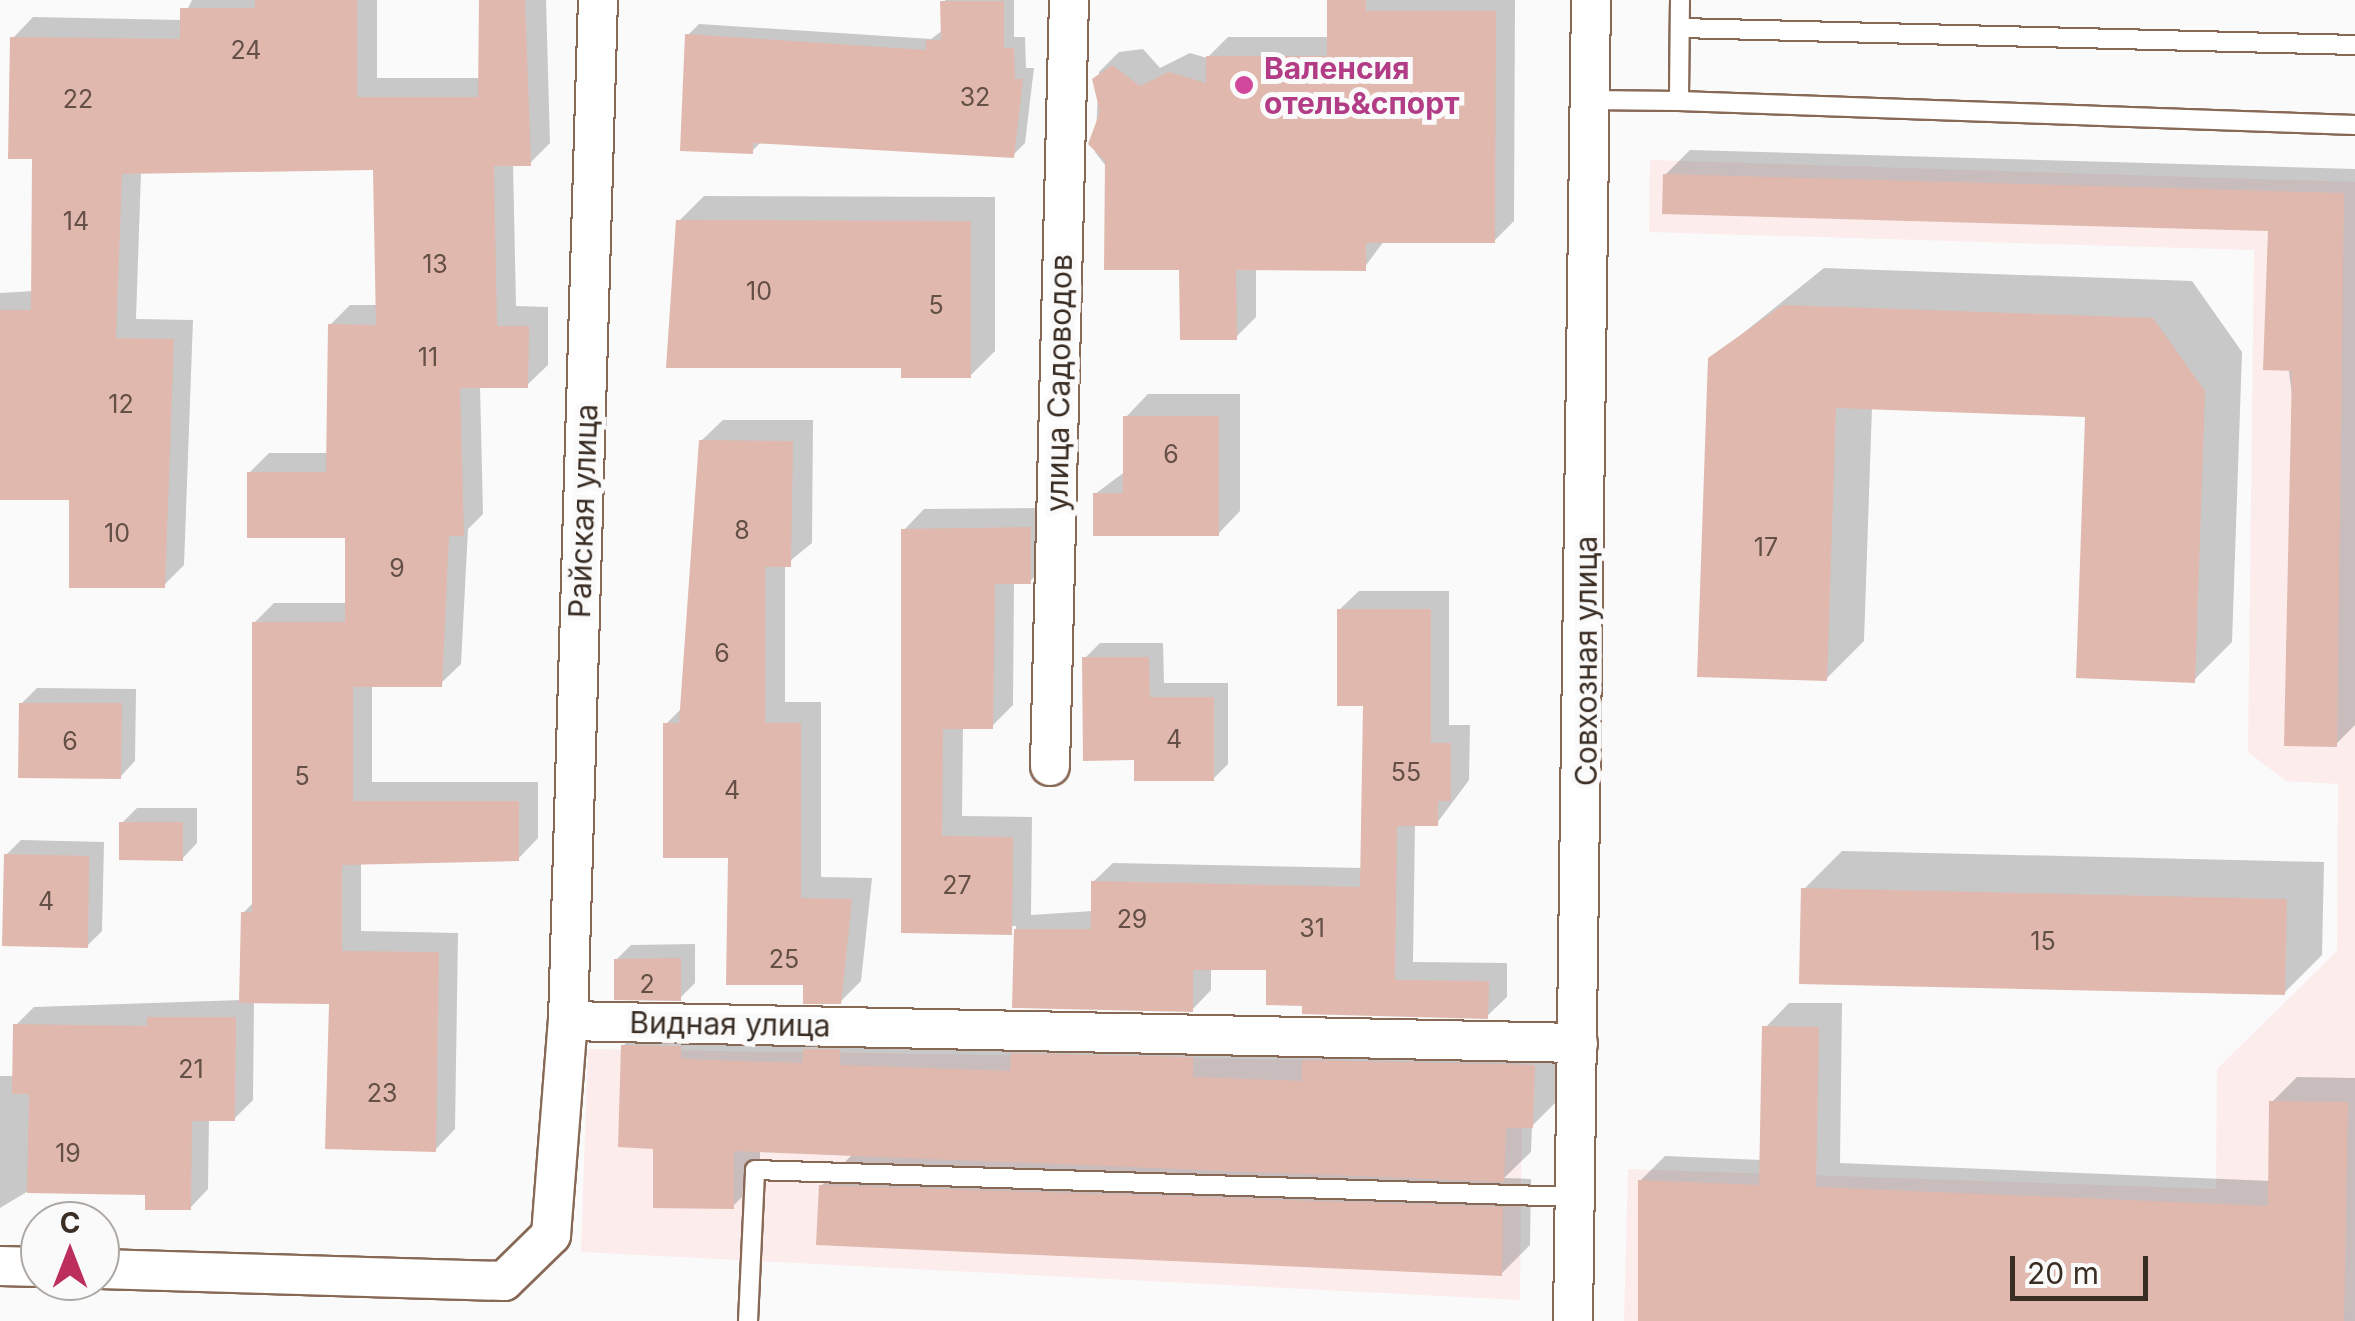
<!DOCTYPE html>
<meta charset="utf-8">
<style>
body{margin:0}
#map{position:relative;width:2355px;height:1321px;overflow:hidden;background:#fafafa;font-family:Inter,sans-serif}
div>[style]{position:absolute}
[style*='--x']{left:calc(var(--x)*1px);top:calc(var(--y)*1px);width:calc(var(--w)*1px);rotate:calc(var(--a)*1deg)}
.industrial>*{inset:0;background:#fcecec}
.shadow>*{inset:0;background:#0003}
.building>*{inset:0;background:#e0b8ad}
.roads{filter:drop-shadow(2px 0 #886956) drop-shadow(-2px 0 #886956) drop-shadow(0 2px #886956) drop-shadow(0 -2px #886956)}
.service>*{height:18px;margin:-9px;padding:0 9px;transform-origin:9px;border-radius:9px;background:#fff}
.minor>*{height:38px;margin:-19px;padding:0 19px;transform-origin:19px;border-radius:19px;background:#fff}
.dots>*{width:28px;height:28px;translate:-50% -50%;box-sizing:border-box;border:5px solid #fafafa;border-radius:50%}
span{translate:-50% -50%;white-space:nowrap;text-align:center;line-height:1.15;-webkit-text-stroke:10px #fafafa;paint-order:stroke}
.number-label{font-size:25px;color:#645046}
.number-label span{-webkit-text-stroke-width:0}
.hotel-label{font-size:30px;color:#b23c85;font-weight:700}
.left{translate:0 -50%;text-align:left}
.street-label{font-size:30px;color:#3a2d24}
.north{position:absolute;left:20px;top:1201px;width:100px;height:100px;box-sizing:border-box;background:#fafafa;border:2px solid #ada8a4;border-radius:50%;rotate:0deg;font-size:28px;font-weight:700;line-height:40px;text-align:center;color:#3a2d24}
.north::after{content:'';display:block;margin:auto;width:35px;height:45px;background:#bc2e5c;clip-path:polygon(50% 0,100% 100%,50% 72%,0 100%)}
.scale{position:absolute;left:2010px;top:1256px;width:138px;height:45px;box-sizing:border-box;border:5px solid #3a2d24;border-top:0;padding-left:12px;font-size:30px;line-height:35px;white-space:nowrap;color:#3a2d24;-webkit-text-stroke:8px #fafafa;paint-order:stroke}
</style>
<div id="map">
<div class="industrial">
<div style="clip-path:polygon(1650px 160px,2355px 182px,2355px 1321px,1624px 1321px,1628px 1169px,2216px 1189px,2217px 1069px,2337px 951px,2338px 784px,2286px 781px,2248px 752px,2254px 250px,1649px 232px)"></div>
<div style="clip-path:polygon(588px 1049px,1522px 1063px,1520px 1300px,581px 1252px)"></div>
</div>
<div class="shadow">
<div style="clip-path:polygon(192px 0,377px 0,377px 78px,481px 78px,481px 0,546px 0,550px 143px,530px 163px,513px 163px,516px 306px,548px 307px,548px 365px,527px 385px,480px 385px,483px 514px,468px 529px,461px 664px,440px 684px,372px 684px,372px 782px,538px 782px,538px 838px,518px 859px,361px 862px,361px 931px,458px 933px,455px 1129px,435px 1150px,332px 1002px,254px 1001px,253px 1100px,234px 1119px,209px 1118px,208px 1189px,190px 1208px,148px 1192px,30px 1190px,0 1208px,0 1076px,15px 1076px,16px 1025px,34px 1007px,241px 1000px,243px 913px,254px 902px,254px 623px,274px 603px,348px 603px,348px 536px,249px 473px,269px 453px,329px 453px,330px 325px,350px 305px,378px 305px,375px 168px,141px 172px,136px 319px,193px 320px,184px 565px,164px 585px,71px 498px,0 498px,0 293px,34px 291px,34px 157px,13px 38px,33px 17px,182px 20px)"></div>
<div style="clip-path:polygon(1014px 0,1014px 37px,1025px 37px,1026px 68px,1034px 68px,1025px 143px,1013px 155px,762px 141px,752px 151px,688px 35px,699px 24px,931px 39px,943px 30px,945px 0)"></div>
<div style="clip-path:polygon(1330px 0,1515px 0,1514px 221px,1494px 241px,1384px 241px,1364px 268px,1256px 268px,1256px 317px,1236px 337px,1095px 152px,1099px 72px,1119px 52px,1143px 49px,1160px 68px,1190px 53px,1207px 58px,1228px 37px,1330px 37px)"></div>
<div style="clip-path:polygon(1690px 150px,2355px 169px,2355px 725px,2336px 744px,2271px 229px,1665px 175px)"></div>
<div style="clip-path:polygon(704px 196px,995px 197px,995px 351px,970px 376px,904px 366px,679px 221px)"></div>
<div style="clip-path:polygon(1824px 268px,2192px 281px,2242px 352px,2232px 642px,2194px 680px,2088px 415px,1872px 407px,1864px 641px,1826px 679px,1711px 359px)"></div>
<div style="clip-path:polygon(1148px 394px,1240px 394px,1240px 511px,1218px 534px,1095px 494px,1126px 471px,1126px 417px)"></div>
<div style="clip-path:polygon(723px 420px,813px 420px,812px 543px,785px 565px,785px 702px,821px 702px,821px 877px,872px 878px,861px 981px,840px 1002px,805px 983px,666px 724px,683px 707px,701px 441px)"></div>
<div style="clip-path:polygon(1050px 508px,1051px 561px,1030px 581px,1014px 582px,1013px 705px,992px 726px,963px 726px,962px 816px,1032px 817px,1031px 915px,1093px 911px,1093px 882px,1113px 863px,1363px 868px,1365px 703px,1339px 610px,1359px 591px,1449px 591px,1449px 725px,1470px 725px,1469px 780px,1437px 823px,1415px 823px,1413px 962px,1507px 963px,1507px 997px,1487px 1016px,1305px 1003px,1268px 967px,1211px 967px,1211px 990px,1192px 1010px,1015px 1006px,1016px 926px,904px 931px,904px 530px,924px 509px)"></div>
<div style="clip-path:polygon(1100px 643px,1163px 643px,1164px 683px,1228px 683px,1228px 764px,1213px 779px,1137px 757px,1085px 658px)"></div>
<div style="clip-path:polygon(37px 688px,136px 689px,135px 761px,120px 777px,21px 704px)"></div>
<div style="clip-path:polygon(137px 808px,197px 808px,197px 843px,182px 859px,122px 823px)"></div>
<div style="clip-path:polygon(21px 840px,104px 842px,102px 931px,87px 946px,6px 855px)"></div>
<div style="clip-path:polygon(1842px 851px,2324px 862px,2322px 955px,2284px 993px,1804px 889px)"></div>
<div style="clip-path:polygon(695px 944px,695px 983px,680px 998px,616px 960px,631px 945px)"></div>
<div style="clip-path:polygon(1789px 1003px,1842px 1003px,1840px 1163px,2271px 1181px,2272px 1102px,2297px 1077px,2355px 1078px,2355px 1321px,1640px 1321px,1640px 1181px,1665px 1156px,1762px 1160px,1765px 1028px)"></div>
<div style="clip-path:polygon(651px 1018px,1561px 1038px,1560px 1098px,1532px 1126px,1531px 1152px,1504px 1178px,1531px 1179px,1530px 1245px,1501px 1274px,821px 1186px,853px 1154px,760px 1150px,760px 1179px,733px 1206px,656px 1146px,623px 1046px)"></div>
</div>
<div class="building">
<div style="clip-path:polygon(255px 0,357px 0,357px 97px,478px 97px,479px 0,525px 0,531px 166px,494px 166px,497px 326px,529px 326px,528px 388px,460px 388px,464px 536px,449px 536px,442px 687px,353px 687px,353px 801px,519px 801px,519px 861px,342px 865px,342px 951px,439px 952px,436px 1152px,325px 1149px,329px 1004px,239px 1003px,241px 912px,252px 912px,252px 622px,345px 622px,345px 538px,247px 538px,247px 472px,326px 472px,328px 324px,376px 325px,373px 170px,122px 174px,116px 338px,174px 339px,165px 588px,69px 588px,69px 500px,0 500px,0 310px,31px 310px,32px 159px,8px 159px,10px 37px,180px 39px,180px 8px,255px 8px)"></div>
<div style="clip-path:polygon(1327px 0,1366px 0,1366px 11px,1496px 11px,1495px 243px,1366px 243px,1366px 271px,1236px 270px,1237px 340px,1180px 340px,1179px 270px,1104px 270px,1105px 161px,1088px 144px,1100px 112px,1092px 79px,1112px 65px,1140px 86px,1169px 72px,1206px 83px,1206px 56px,1327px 56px)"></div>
<div style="clip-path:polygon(940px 1px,1004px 1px,1004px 48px,1014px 48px,1015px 79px,1023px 79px,1014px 158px,753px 143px,753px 154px,680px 151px,685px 34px,926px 50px,926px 40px,941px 40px)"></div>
<div style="clip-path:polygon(1663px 174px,2344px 193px,2337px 747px,2284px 746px,2292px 371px,2263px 370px,2268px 231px,1662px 214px)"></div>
<div style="clip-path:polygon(676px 220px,971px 221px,971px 378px,901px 378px,901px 368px,666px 368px)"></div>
<div style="clip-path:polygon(1783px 305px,2153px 318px,2205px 391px,2195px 683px,2076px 678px,2085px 417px,1836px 408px,1827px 681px,1697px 677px,1708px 358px)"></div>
<div style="clip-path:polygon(1123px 416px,1219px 416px,1219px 536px,1093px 536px,1093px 493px,1123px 493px)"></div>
<div style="clip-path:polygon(699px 440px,793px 441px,791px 567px,765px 567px,765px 723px,801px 723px,801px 898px,852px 899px,841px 1004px,803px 1004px,803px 985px,726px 985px,728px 858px,663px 858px,663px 723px,679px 723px)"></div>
<div style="clip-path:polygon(1031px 527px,1031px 584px,995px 584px,993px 729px,943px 729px,942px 836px,1013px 837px,1012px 935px,901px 933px,901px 529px)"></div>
<div style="clip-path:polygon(1337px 609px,1431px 609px,1431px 743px,1451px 743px,1451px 801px,1438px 801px,1438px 826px,1397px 826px,1395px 980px,1489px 981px,1488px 1019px,1302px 1014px,1302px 1006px,1266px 1005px,1266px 970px,1193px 970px,1193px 1012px,1012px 1008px,1014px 929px,1091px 929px,1091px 881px,1360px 887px,1363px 706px,1337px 706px)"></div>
<div style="clip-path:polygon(1082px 657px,1149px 657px,1150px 697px,1214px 697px,1214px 781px,1134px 781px,1134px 760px,1083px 761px)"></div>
<div style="clip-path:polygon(19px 703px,122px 703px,121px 779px,18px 778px)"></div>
<div style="clip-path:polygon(119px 822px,183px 822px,183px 861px,119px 860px)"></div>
<div style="clip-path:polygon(4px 854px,89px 856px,88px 948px,2px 946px)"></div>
<div style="clip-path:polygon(1801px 888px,2287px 899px,2285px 995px,1799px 984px)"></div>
<div style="clip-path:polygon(681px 958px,681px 1001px,614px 1000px,614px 959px)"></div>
<div style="clip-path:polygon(147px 1017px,236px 1017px,235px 1121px,192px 1121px,191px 1210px,145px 1210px,145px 1195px,27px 1193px,29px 1094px,12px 1094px,13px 1024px,147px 1026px)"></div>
<div style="clip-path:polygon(1762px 1026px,1819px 1027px,1816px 1187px,2268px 1206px,2269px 1101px,2348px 1102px,2344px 1321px,1638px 1321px,1638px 1180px,1759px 1185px)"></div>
<div style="clip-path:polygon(621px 1045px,681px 1046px,681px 1059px,803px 1063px,803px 1049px,840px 1049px,840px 1065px,1010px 1071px,1011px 1053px,1193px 1057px,1193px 1077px,1302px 1081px,1302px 1060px,1535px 1065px,1533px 1128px,1506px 1128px,1504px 1182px,734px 1151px,734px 1209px,653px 1208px,653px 1149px,618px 1147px)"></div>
<div style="clip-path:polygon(819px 1185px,1503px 1207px,1502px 1276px,816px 1245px)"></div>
</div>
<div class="roads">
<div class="service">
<div style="--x:1680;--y:0;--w:101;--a:90.6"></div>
<div style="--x:1679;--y:101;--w:676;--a:2.03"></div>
<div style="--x:1680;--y:28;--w:675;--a:1.44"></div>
<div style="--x:1588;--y:100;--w:91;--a:0.6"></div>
<div style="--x:748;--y:1321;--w:151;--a:-87.3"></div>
<div style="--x:755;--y:1170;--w:818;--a:1.89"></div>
</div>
<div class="minor">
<div style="--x:1050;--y:766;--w:766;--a:-88.58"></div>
<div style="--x:568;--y:1021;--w:1010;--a:1.25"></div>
<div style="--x:0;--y:1266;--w:40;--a:1.4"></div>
<div style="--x:100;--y:1269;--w:404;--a:1.7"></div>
<div style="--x:504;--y:1281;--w:66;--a:-44.4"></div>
<div style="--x:551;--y:1235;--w:215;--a:-85.5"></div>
<div style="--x:568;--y:1021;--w:1021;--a:-88.32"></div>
<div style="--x:1573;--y:1321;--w:1321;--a:-89.22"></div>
</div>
</div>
<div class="dots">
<div style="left:1244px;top:85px;background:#d1479c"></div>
</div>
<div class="number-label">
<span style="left:246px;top:50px">24</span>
<span style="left:975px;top:97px">32</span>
<span style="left:78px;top:99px">22</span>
<span style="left:76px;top:221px">14</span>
<span style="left:435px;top:264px">13</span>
<span style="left:759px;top:291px">10</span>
<span style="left:936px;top:305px">5</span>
<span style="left:428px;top:357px">11</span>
<span style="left:121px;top:404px">12</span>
<span style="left:1171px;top:454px">6</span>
<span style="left:742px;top:530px">8</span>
<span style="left:117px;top:533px">10</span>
<span style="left:1766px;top:547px">17</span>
<span style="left:397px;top:568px">9</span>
<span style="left:722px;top:653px">6</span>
<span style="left:1174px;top:739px">4</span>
<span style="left:70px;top:741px">6</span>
<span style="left:1406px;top:772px">55</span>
<span style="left:302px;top:776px">5</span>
<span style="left:732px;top:790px">4</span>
<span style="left:957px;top:885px">27</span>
<span style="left:46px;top:901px">4</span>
<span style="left:1132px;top:919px">29</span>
<span style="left:1312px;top:928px">31</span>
<span style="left:2043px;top:941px">15</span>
<span style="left:784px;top:959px">25</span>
<span style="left:647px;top:984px">2</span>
<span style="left:191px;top:1069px">21</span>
<span style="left:382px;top:1093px">23</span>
<span style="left:68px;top:1153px">19</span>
</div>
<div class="hotel-label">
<span class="left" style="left:1264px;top:85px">Валенсия<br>отель&amp;спорт</span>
</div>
<div class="street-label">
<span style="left:1059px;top:383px;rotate:-89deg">улица Садоводов</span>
<span style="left:583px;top:511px;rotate:-88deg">Райская улица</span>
<span style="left:1586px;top:661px;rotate:-90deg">Совхозная улица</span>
<span style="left:730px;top:1024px;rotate:1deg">Видная улица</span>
</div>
<div class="north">С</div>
<div class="scale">20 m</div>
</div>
